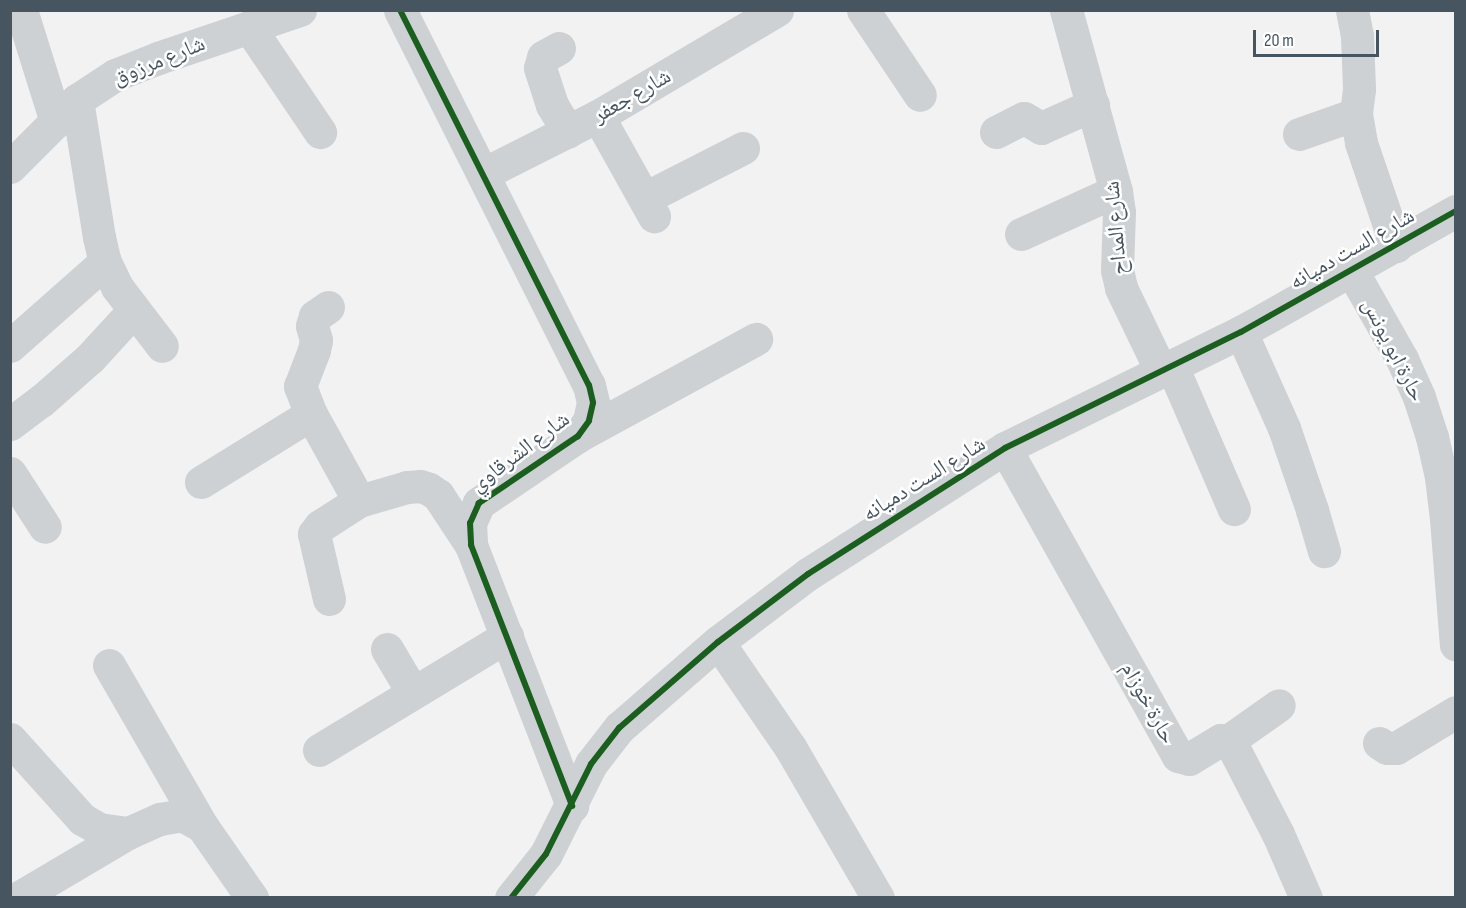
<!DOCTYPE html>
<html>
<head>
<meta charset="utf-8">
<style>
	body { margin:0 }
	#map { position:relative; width:1466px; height:908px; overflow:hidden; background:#f2f2f2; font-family:"Sofia Sans Condensed","Noto Naskh Arabic",sans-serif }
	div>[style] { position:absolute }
	.minor>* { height:33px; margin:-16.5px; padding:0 16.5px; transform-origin:16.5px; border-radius:16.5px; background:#cdd1d3 }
	.cycleway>* { height:6px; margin:-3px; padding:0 3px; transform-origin:3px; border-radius:3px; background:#1b5e20 }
	span { translate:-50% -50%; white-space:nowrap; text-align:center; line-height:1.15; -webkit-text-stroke:5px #fff; paint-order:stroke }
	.street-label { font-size:22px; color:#475561 }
	.frame { position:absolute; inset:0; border:12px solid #475561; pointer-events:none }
	.scale { position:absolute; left:1253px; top:30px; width:126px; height:27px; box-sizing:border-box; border:3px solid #475561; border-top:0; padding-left:8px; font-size:18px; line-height:21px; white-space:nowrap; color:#475561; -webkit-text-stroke:4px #fff; paint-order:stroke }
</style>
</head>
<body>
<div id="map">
	<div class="minor">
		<i style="left:21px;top:10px;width:117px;rotate:72.6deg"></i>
		<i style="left:400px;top:10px;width:420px;rotate:63.3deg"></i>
		<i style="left:589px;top:385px;width:18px;rotate:77deg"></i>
		<i style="left:593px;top:403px;width:18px;rotate:103deg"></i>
		<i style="left:589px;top:421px;width:19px;rotate:126deg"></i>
		<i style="left:578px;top:436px;width:120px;rotate:145.9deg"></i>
		<i style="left:479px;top:503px;width:22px;rotate:114deg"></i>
		<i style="left:470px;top:523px;width:22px;rotate:87deg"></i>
		<i style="left:471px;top:545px;width:280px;rotate:68.8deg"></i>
		<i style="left:863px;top:10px;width:102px;rotate:56.2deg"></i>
		<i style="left:1066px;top:10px;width:188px;rotate:74.6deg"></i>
		<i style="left:1116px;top:191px;width:21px;rotate:82deg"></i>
		<i style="left:1119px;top:212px;width:58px;rotate:92deg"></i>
		<i style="left:1117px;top:270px;width:18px;rotate:77deg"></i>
		<i style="left:1121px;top:288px;width:92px;rotate:64.3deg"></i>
		<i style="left:1352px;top:10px;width:26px;rotate:79deg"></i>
		<i style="left:1357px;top:36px;width:53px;rotate:87.8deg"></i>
		<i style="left:1359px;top:89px;width:25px;rotate:97deg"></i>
		<i style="left:1356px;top:114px;width:29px;rotate:80deg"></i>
		<i style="left:1361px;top:143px;width:109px;rotate:71.2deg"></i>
		<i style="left:249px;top:27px;width:127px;rotate:55.9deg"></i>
		<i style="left:559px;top:48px;width:18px;rotate:151deg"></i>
		<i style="left:543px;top:57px;width:11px;rotate:105deg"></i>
		<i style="left:540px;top:68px;width:39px;rotate:72deg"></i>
		<i style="left:552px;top:105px;width:31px;rotate:59deg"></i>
		<i style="left:77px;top:100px;width:139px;rotate:80.9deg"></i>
		<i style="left:99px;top:237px;width:26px;rotate:77deg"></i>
		<i style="left:105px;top:262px;width:28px;rotate:64deg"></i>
		<i style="left:117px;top:287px;width:74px;rotate:52.7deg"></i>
		<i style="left:598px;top:116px;width:115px;rotate:60.8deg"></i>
		<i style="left:996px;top:132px;width:31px;rotate:-27deg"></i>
		<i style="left:1024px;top:118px;width:20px;rotate:30deg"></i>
		<i style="left:1041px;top:128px;width:57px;rotate:-23.9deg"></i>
		<i style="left:1299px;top:134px;width:60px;rotate:-19.3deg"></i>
		<i style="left:10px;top:167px;width:95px;rotate:-45deg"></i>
		<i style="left:77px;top:100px;width:45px;rotate:-33.3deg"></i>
		<i style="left:115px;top:75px;width:46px;rotate:-21.6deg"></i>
		<i style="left:158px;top:58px;width:150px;rotate:-18.7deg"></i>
		<i style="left:483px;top:174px;width:129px;rotate:-26.8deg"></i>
		<i style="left:598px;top:116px;width:208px;rotate:-30.6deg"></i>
		<i style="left:645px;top:198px;width:110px;rotate:-27deg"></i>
		<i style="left:1021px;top:234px;width:104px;rotate:-24.4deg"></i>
		<i style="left:1352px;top:271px;width:101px;rotate:60.4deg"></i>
		<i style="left:1402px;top:359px;width:42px;rotate:65.9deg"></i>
		<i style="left:1419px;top:397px;width:42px;rotate:72deg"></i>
		<i style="left:1432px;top:437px;width:41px;rotate:77.3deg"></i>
		<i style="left:1441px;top:477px;width:42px;rotate:83.2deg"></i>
		<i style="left:1446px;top:519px;width:126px;rotate:85.5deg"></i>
		<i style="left:328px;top:307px;width:16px;rotate:145deg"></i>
		<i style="left:315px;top:316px;width:10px;rotate:107deg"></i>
		<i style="left:312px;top:326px;width:15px;rotate:74deg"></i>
		<i style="left:316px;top:340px;width:10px;rotate:101deg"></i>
		<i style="left:314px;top:350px;width:39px;rotate:111deg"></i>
		<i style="left:300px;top:386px;width:30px;rotate:69deg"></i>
		<i style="left:311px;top:414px;width:99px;rotate:61.1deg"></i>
		<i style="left:359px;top:501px;width:50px;rotate:-16.3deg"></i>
		<i style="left:407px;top:487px;width:13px;rotate:-4deg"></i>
		<i style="left:420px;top:486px;width:9px;rotate:18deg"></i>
		<i style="left:429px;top:489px;width:11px;rotate:34deg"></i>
		<i style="left:438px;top:495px;width:60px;rotate:56.6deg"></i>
		<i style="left:1241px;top:332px;width:105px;rotate:65.9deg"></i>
		<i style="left:1284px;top:428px;width:87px;rotate:71.1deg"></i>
		<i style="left:1312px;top:510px;width:43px;rotate:73.7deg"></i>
		<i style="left:10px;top:346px;width:127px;rotate:-41.5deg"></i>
		<i style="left:1172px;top:366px;width:156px;rotate:66.6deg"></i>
		<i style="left:10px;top:424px;width:39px;rotate:-37deg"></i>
		<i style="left:41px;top:401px;width:65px;rotate:-41.3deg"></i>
		<i style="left:90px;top:358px;width:65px;rotate:-47.5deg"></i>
		<i style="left:578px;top:436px;width:203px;rotate:-28.6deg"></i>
		<i style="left:1005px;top:448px;width:353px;rotate:60.7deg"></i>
		<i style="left:1178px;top:756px;width:11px;rotate:15deg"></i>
		<i style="left:1189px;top:759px;width:37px;rotate:-31deg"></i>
		<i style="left:1221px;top:740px;width:12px;rotate:24deg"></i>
		<i style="left:1232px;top:745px;width:100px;rotate:62.7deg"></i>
		<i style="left:1278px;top:834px;width:70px;rotate:66.4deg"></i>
		<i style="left:10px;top:473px;width:64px;rotate:57.1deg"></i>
		<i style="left:201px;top:482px;width:129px;rotate:-31.7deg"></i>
		<i style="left:329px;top:599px;width:67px;rotate:-103deg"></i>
		<i style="left:314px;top:534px;width:10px;rotate:-53deg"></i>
		<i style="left:320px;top:526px;width:46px;rotate:-32.7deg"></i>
		<i style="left:718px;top:642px;width:127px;rotate:55.6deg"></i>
		<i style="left:790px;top:747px;width:175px;rotate:59.8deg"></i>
		<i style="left:387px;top:649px;width:51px;rotate:59.4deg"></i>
		<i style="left:109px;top:665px;width:186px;rotate:60deg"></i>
		<i style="left:10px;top:739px;width:108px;rotate:48deg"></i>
		<i style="left:82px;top:819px;width:20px;rotate:30deg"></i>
		<i style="left:99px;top:829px;width:29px;rotate:8deg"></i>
		<i style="left:128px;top:833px;width:35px;rotate:-24deg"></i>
		<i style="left:160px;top:819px;width:22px;rotate:-10deg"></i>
		<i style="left:182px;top:815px;width:23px;rotate:29deg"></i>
		<i style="left:202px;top:826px;width:88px;rotate:55.2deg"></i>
		<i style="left:1228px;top:741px;width:62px;rotate:-35.2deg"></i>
		<i style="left:1379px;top:743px;width:9px;rotate:32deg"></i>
		<i style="left:1387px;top:748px;width:9px"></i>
		<i style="left:1396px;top:748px;width:70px;rotate:-31deg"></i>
		<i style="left:319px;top:750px;width:220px;rotate:-31.2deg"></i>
		<i style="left:18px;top:898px;width:128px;rotate:-30.6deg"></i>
		<i style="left:511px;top:898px;width:56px;rotate:-51.5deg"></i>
		<i style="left:546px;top:854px;width:101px;rotate:-63.4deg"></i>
		<i style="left:591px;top:764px;width:46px;rotate:-52.1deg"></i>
		<i style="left:619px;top:728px;width:131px;rotate:-41deg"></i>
		<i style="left:718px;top:642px;width:113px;rotate:-37.1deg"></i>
		<i style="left:808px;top:574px;width:234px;rotate:-32.6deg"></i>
		<i style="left:1005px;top:448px;width:263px;rotate:-26.2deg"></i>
		<i style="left:1241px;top:332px;width:247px;rotate:-29.4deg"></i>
	</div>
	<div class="cycleway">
		<i style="left:400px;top:10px;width:420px;rotate:63.3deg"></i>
		<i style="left:589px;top:385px;width:18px;rotate:77deg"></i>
		<i style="left:593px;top:403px;width:18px;rotate:103deg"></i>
		<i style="left:589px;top:421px;width:19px;rotate:126deg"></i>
		<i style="left:578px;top:436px;width:120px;rotate:145.9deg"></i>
		<i style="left:479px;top:503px;width:22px;rotate:114deg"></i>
		<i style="left:470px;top:523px;width:22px;rotate:87deg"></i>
		<i style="left:471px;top:545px;width:280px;rotate:68.8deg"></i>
		<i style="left:511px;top:898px;width:56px;rotate:-51.5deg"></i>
		<i style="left:546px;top:854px;width:101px;rotate:-63.4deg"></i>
		<i style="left:591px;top:764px;width:46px;rotate:-52.1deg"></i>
		<i style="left:619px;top:728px;width:131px;rotate:-41deg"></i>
		<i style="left:718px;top:642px;width:113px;rotate:-37.1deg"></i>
		<i style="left:808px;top:574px;width:234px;rotate:-32.6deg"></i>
		<i style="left:1005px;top:448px;width:263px;rotate:-26.2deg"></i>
		<i style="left:1241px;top:332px;width:247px;rotate:-29.4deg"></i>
	</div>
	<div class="street-label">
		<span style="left:159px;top:61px;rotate:-22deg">شارع مرزوق</span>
		<span style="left:632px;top:96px;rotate:-30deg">شارع جعفر</span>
		<span style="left:1116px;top:228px;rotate:-95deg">شارع المداح</span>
		<span style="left:1352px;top:249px;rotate:-30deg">شارع الست دميانه</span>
		<span style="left:1393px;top:350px;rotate:63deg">حارة ابو يونس</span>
		<span style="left:520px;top:452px;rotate:-37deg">شارع الشرقاوي</span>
		<span style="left:924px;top:479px;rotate:-32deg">شارع الست دميانه</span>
		<span style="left:1148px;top:703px;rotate:61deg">حارة خوزام</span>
	</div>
	<div class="frame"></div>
	<div class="scale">20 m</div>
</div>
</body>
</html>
